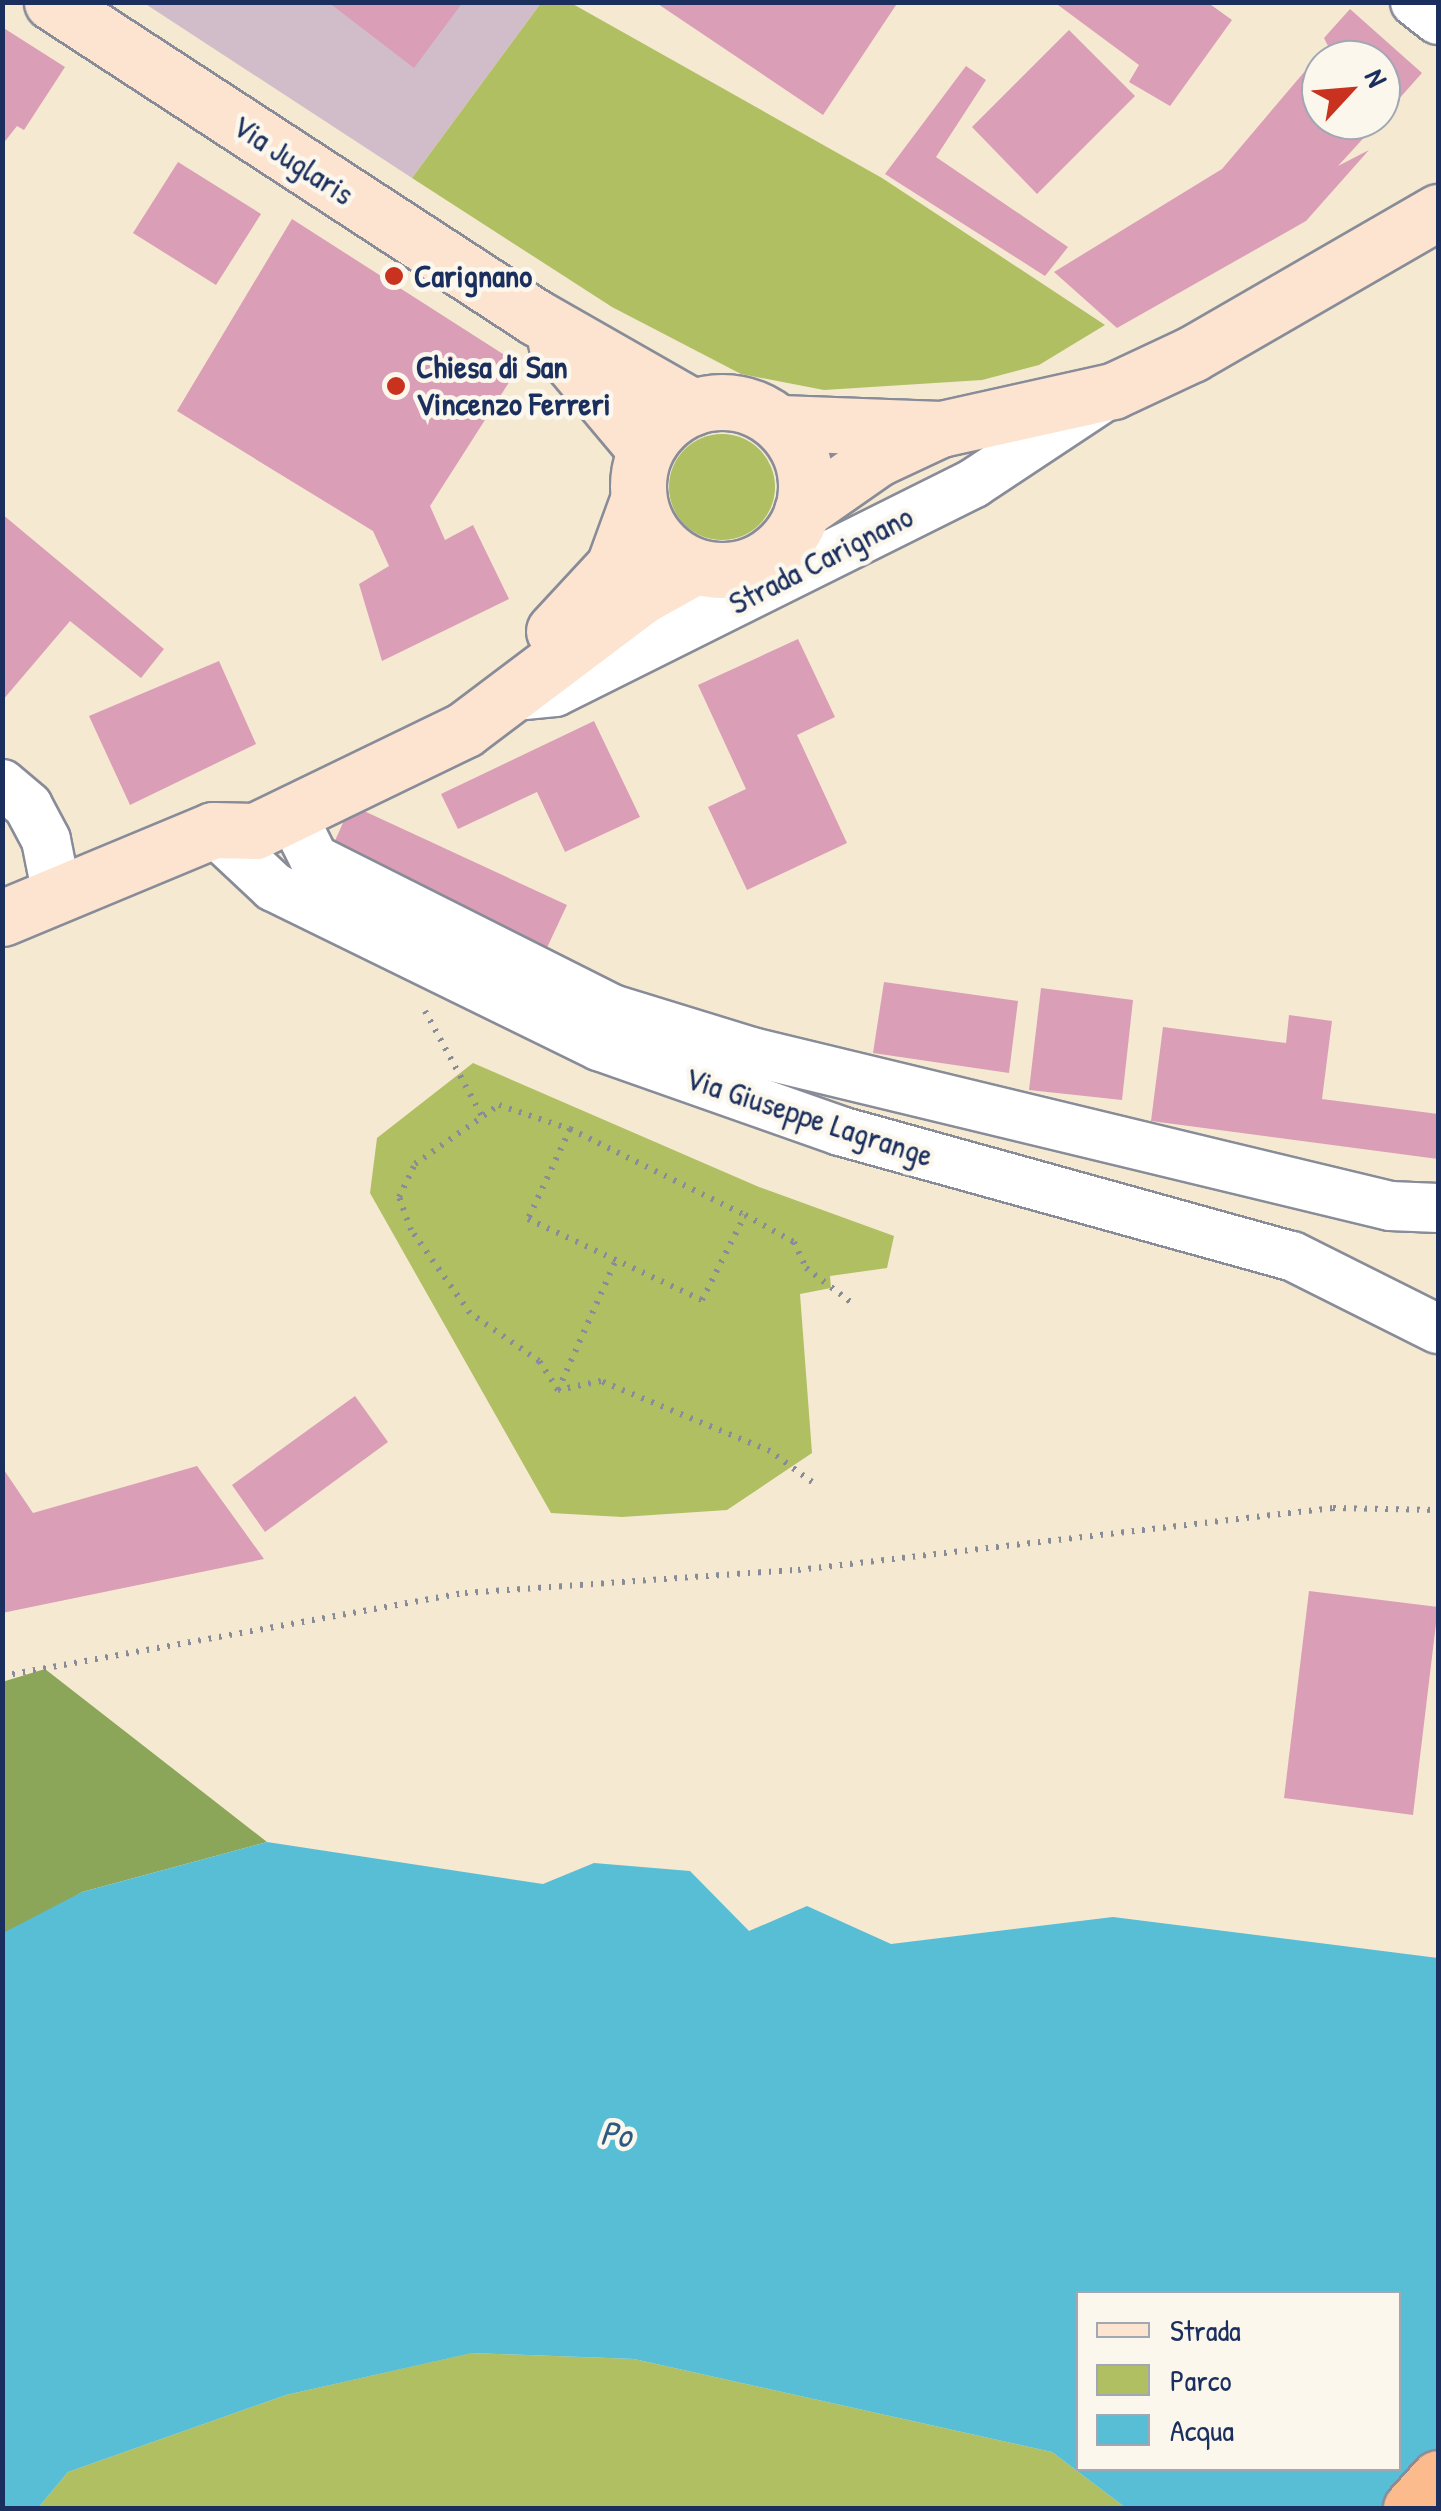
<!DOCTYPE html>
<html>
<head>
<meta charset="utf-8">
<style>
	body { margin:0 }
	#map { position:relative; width:1441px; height:2511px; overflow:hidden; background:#f5e9d2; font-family:"Patrick Hand",sans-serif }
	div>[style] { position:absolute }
	.industrial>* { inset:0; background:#d1bdc9 }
	.green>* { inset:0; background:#afbf62 }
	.round { border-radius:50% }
	.forest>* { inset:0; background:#8ba658 }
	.water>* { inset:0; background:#58bed6 }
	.building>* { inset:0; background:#db9eb7 }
	.path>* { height:6px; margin-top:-3px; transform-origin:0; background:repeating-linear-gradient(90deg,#888c98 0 2.5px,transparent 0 10.5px) }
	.roads { filter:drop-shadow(2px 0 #888c98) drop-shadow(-2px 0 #888c98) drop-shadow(0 2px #888c98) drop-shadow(0 -2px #888c98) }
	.street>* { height:48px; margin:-24px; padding:0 24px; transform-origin:24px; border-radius:24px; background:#fff }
	.secondary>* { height:55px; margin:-27.5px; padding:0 27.5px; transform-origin:27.5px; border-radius:27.5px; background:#fde4d1 }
	.secondary>.ring { margin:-27.5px; padding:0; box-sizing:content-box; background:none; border:55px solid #fde4d1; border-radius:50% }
	.highway>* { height:55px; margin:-27.5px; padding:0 27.5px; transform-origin:27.5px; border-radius:27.5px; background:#fbbb8d }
	.dots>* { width:28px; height:28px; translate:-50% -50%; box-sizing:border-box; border:5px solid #fbf7ec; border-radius:50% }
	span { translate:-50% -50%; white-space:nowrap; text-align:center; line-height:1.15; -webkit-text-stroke:9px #fbf7ec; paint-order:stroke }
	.street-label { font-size:32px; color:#1b2f5e }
	.poi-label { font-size:32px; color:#1b2f5e; font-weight:700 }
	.left { translate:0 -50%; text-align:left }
	.water-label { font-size:35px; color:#2d5a82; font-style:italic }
	.frame { position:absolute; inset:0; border:5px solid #1b2f5e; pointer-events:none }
	.legend { position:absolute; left:1076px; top:2291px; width:325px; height:180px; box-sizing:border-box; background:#fbf7ec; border:2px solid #a1a7b3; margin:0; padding:12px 18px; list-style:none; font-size:30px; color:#1b2f5e }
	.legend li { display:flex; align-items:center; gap:20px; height:50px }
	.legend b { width:50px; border:2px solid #a1a7b3 }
	.north { position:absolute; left:1301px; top:40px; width:100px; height:100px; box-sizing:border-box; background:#fbf7ec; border:2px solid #a1a7b3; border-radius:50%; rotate:64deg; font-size:28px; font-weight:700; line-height:40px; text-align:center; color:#1b2f5e }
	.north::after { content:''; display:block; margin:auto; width:35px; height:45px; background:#c8321e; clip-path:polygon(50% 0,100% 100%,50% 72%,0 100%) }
</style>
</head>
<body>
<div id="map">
	<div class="industrial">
		<i style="clip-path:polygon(144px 3px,541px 3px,412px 178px)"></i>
	</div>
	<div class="green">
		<i style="clip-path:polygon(541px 3px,571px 3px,882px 178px,1105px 325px,1039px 365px,982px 380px,824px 390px,741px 374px,612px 307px,412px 178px)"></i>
		<i class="round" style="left:669px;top:434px;width:106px;height:106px"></i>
		<i style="clip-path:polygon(473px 1063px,759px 1187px,894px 1236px,887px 1268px,830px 1276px,831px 1288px,800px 1294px,812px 1453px,727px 1510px,622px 1517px,551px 1513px,370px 1193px,377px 1138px)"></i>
		<i style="clip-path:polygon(471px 2353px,634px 2359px,1052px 2452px,1126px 2508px,38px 2508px,68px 2472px,286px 2395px)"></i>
	</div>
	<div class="forest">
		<i style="clip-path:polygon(45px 1669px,267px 1842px,82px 1892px,3px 1939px,2px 1682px)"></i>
	</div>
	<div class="water">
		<i style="clip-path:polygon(evenodd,267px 1842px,543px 1884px,594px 1863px,690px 1871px,749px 1931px,807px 1906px,891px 1944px,1113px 1917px,1438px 1958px,1438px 2508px,1126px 2508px,1052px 2452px,634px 2359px,472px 2353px,286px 2395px,68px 2472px,38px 2508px,3px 2508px,3px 1933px,82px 1892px,267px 1842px,1078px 2294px,1398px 2294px,1398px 2468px,1078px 2468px,1078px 2294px)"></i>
	</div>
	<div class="building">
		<i style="clip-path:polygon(328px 2px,463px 2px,414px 68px)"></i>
		<i style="clip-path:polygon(655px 2px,898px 2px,823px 115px)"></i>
		<i style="clip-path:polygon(1054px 2px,1207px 2px,1232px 20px,1170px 106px,1129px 82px,1139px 65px)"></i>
		<i style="clip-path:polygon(1350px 9px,1422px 73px,1381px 119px,1381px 60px,1321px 60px,1321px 120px,1380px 120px,1338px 166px,1369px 150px,1306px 221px,1117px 328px,1054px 272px,1222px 169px,1311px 64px,1331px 52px,1324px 38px)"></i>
		<i style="clip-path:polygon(2px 27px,65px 67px,24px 130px,17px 126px,2px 145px)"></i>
		<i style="clip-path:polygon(1069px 30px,1135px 96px,1037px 194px,972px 127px)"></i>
		<i style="clip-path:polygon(966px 66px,986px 80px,936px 157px,1068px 247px,1045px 276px,885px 174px)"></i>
		<i style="clip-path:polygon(178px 162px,261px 214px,216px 285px,133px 233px)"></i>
		<i style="clip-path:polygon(292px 219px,520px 365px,430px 506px,445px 540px,473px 525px,509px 599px,382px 661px,359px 584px,389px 566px,373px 531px,177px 411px)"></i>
		<i style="clip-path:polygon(2px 514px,164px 649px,141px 678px,70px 621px,2px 701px)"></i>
		<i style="clip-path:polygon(798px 639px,835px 717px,797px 735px,847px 843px,747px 890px,708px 807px,746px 789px,698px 685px)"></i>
		<i style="clip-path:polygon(219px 661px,256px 744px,130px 805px,89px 716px)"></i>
		<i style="clip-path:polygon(594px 721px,640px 817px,565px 852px,537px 792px,458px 829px,441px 794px)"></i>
		<i style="clip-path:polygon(351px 805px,567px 905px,544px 954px,329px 854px)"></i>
		<i style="clip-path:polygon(884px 982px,1018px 1001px,1009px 1073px,873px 1053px)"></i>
		<i style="clip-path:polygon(1041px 988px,1133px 1000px,1122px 1100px,1029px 1090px)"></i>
		<i style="clip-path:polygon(1289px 1015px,1332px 1021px,1322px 1099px,1438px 1114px,1438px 1159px,1151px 1121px,1163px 1027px,1286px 1043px)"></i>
		<i style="clip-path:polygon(355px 1396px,388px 1442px,265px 1532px,232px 1485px)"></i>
		<i style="clip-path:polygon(197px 1466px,264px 1559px,2px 1613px,2px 1467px,33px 1513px)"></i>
		<i style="clip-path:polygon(1309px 1591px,1438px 1607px,1413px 1815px,1284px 1798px)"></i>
	</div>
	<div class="path">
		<i style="left:425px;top:1011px;width:119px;rotate:61.5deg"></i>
		<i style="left:570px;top:1129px;width:99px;rotate:115deg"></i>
		<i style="left:528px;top:1219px;width:192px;rotate:25deg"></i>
		<i style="left:702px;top:1300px;width:95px;rotate:-63.2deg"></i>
		<i style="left:558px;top:1390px;width:142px;rotate:-66deg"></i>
		<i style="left:812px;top:1482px;width:52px;rotate:-143.6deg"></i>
		<i style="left:770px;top:1451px;width:183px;rotate:-157.5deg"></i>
		<i style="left:601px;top:1381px;width:44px;rotate:168.2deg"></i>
		<i style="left:558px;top:1390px;width:35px;rotate:-123deg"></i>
		<i style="left:539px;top:1361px;width:84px;rotate:-145.2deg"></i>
		<i style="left:470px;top:1313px;width:102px;rotate:-125.4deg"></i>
		<i style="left:411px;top:1230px;width:35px;rotate:-110deg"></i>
		<i style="left:399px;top:1197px;width:37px;rotate:-64deg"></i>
		<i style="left:415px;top:1164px;width:103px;rotate:-35.1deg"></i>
		<i style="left:499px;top:1105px;width:75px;rotate:18.7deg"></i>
		<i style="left:570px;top:1129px;width:195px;rotate:26.2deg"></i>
		<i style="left:745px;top:1215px;width:56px;rotate:28.9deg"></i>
		<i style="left:794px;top:1242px;width:29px;rotate:65deg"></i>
		<i style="left:806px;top:1268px;width:58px;rotate:37.3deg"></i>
		<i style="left:2px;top:1676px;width:470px;rotate:-10.2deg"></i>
		<i style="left:465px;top:1593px;width:334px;rotate:-4deg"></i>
		<i style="left:798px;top:1570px;width:539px;rotate:-6.61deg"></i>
		<i style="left:1333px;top:1508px;width:105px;rotate:1.1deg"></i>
	</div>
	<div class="roads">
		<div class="street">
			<i style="left:1415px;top:2px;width:29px;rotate:38deg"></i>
			<i style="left:514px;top:696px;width:41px;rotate:-5.6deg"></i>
			<i style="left:555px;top:692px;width:468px;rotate:-26.5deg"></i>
			<i style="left:974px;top:483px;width:152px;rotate:-33.5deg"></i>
			<i style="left:2px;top:784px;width:34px;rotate:40deg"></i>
			<i style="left:28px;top:806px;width:38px;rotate:62deg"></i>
			<i style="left:46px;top:840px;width:56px;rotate:78.7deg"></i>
			<i style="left:292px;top:815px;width:49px;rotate:63.4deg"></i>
			<i style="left:314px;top:859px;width:334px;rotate:26.7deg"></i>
			<i style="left:612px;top:1009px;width:146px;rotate:17.1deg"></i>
			<i style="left:752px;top:1052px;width:656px;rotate:13.57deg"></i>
			<i style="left:1390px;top:1206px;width:48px;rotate:2.4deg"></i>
			<i style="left:213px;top:830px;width:83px;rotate:43.1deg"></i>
			<i style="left:274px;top:887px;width:362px;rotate:26.1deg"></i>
			<i style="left:599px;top:1046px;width:256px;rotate:19.4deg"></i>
			<i style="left:840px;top:1131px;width:469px;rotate:15.5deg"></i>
			<i style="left:1292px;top:1256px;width:163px;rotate:26.6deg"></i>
		</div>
		<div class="secondary">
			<i style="left:52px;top:2px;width:577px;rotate:33.11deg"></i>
			<i style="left:535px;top:317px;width:182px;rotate:29.7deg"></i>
			<i style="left:556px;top:343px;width:138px;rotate:50deg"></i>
			<i class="ring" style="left:638px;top:402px;width:113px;height:113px"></i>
			<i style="left:780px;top:423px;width:161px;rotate:2.1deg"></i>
			<i style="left:941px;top:429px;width:176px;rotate:-12.5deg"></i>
			<i style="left:1113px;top:391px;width:87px;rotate:-25.1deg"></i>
			<i style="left:1192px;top:354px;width:284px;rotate:-30deg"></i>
			<i style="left:802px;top:511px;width:93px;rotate:-34.9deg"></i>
			<i style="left:878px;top:458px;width:66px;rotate:-25deg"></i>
			<i style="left:554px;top:631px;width:88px;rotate:-47.3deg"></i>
			<i style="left:614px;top:566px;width:70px;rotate:-70deg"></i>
			<i style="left:2px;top:918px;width:229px;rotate:-22.6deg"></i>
			<i style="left:213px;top:830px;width:42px;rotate:1.4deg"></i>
			<i style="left:255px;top:831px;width:232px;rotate:-25.8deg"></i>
			<i style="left:464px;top:730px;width:223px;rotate:-37deg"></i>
			<i style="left:642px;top:596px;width:60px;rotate:-29.1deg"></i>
		</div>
		<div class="highway">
			<i style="left:1411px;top:2508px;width:40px;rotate:-48deg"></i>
		</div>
	</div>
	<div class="dots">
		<i style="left:394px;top:276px;background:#c8321e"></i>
		<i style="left:396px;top:386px;background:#c8321e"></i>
	</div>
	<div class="street-label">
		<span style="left:293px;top:160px;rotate:33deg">Via Juglaris</span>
		<span style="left:821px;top:560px;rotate:-27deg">Strada Carignano</span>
		<span style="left:809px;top:1117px;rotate:18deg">Via Giuseppe Lagrange</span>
	</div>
	<div class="poi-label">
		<span class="left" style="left:414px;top:276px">Carignano</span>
		<span class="left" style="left:416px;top:386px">Chiesa di San<br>Vincenzo Ferreri</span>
	</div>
	<div class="water-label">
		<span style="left:616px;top:2134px;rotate:6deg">Po</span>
	</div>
	<div class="frame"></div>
	<ul class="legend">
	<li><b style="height:12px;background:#fde4d1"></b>Strada</li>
	<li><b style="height:28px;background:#afbf62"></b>Parco</li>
	<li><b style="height:28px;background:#58bed6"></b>Acqua</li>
	</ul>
	<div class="north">N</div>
</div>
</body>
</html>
